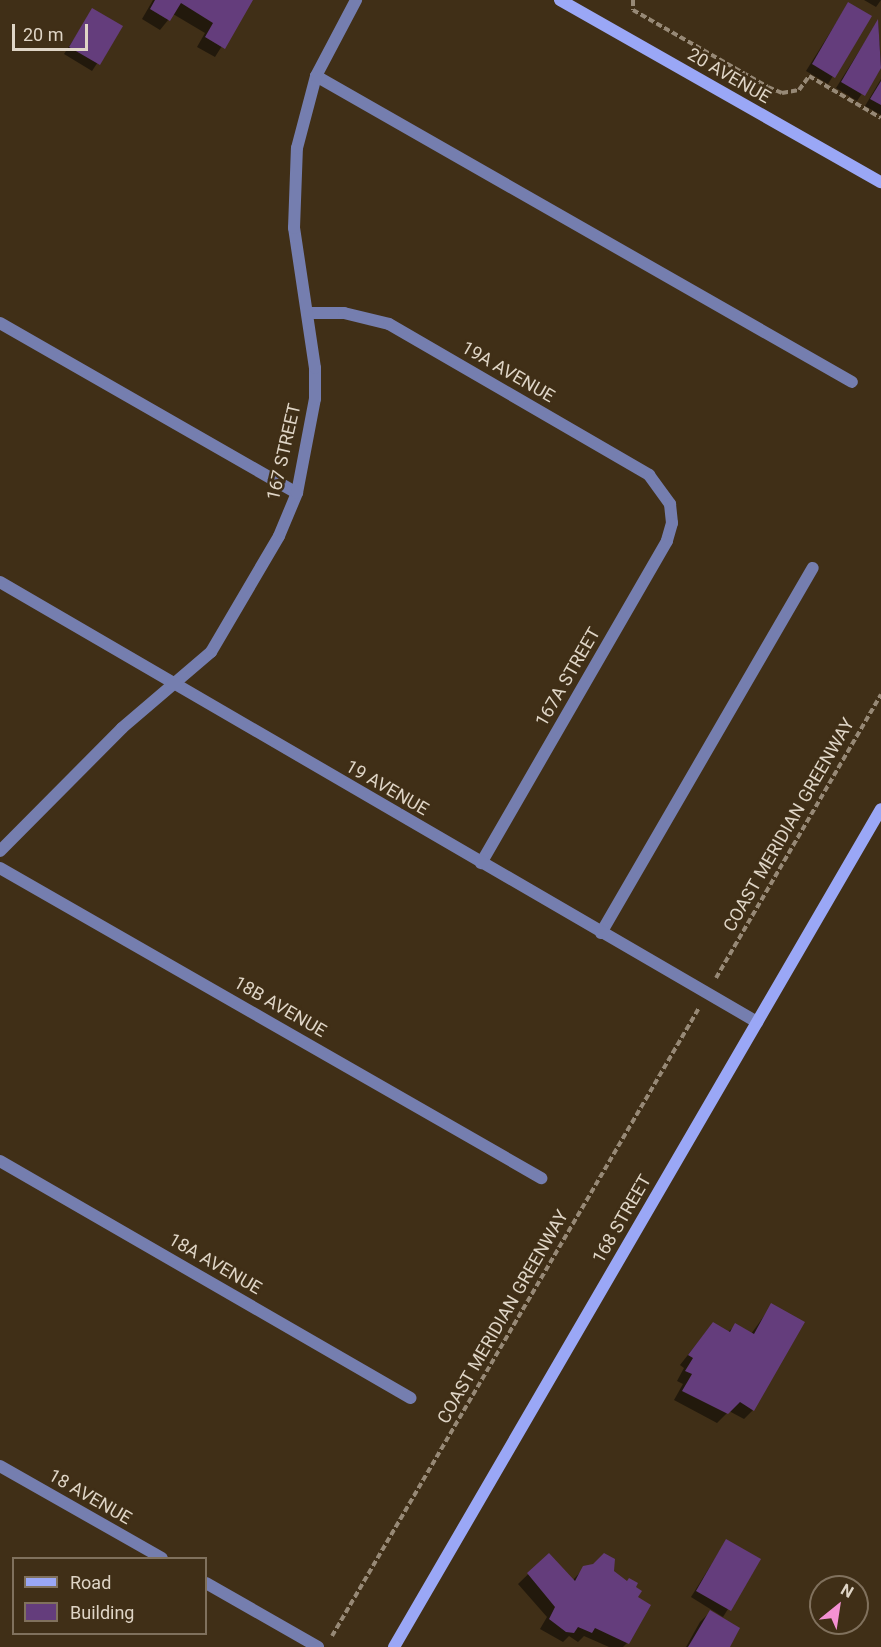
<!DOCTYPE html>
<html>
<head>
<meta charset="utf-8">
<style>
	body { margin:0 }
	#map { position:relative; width:881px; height:1647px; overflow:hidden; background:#402f17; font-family:Roboto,sans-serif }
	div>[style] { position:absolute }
	.shadow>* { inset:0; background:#0007 }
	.building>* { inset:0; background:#643d7c }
	.path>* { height:4px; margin-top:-2px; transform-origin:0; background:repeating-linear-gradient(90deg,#978976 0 6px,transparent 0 9px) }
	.lane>* { height:12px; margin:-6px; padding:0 6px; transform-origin:6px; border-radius:6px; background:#757eaf }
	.street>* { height:12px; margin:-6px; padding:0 6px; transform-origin:6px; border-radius:6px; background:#757eaf }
	.secondary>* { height:12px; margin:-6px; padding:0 6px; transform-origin:6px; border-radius:6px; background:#9aa7f6 }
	span { translate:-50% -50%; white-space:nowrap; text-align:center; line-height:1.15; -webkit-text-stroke:5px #402f17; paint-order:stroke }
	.street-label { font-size:18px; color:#dfd5c6 }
	.legend { position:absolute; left:12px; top:1557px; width:195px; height:78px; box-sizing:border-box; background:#402f17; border:2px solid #80715d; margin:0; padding:8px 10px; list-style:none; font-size:18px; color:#dfd5c6 }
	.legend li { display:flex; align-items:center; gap:12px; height:30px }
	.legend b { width:30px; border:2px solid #80715d }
	.north { position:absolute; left:809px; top:1575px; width:60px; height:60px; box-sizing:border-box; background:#402f17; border:2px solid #80715d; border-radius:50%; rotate:30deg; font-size:16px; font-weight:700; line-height:24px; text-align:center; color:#dfd5c6 }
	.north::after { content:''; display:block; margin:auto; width:21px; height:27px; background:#f491d3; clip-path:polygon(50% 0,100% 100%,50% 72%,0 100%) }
	.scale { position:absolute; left:12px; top:24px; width:76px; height:27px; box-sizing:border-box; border:3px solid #dfd5c6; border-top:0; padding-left:8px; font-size:18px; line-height:21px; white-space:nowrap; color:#dfd5c6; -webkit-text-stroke:4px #402f17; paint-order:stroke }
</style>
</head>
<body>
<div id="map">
	<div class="shadow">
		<i style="clip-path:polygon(153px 0,251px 0,215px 57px,197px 47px,205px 33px,173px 14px,160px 30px,142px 19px)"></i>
		<i style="clip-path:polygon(864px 0,881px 0,876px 7px)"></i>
		<i style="clip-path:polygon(848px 4px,870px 16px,828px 84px,806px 71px)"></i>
		<i style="clip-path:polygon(93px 10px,121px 27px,92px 71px,64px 54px)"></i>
		<i style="clip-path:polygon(878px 21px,881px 65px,857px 101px,836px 88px)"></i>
		<i style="clip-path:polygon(881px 79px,881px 115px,865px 106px)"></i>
		<i style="clip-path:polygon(772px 1305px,753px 1410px,744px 1419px,729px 1411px,717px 1423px,674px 1400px,683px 1384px,677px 1381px,684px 1368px,680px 1365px,713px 1323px,728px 1332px,736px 1325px,751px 1334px)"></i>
		<i style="clip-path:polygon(726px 1541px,759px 1559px,723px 1617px,691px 1597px)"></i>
		<i style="clip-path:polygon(548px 1555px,573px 1580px,584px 1568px,612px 1572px,634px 1588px,636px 1598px,627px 1643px,623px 1647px,609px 1647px,584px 1636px,578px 1642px,569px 1636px,563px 1642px,540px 1629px,547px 1617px,518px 1584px)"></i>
		<i style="clip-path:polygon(710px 1612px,728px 1647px,686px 1647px,700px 1622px)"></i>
	</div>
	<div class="building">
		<i style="clip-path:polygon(155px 0,253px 0,225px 49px,205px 37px,213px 23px,181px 3px,170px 21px,150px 9px)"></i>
		<i style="clip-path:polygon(848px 2px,872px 16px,835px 78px,812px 64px)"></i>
		<i style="clip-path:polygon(92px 8px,123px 26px,100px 65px,69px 47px)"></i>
		<i style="clip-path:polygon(878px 19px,881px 68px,865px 96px,841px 82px)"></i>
		<i style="clip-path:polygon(881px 81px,881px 105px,870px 99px)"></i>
		<i style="clip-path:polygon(771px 1303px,805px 1322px,754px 1411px,740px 1402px,728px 1414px,682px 1391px,692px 1374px,685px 1371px,693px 1358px,688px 1355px,713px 1322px,730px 1332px,735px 1323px,754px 1334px)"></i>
		<i style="clip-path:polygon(726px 1539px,761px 1559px,731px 1611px,696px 1591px)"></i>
		<i style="clip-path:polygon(549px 1553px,575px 1581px,583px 1566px,593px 1564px,604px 1553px,615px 1559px,614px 1571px,627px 1581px,629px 1578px,638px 1583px,636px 1587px,642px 1591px,638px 1597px,651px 1605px,629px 1644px,595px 1628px,592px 1633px,578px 1627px,574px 1633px,566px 1632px,549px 1619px,555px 1607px,527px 1573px)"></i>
		<i style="clip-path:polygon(710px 1610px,740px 1628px,730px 1647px,688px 1647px)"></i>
	</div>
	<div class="path">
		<i style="left:633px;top:0;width:10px;rotate:90deg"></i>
		<i style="left:633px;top:10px;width:155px;rotate:29.7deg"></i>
		<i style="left:768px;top:87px;width:15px;rotate:23deg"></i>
		<i style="left:782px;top:93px;width:17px;rotate:-10deg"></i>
		<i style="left:799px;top:90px;width:17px;rotate:-54deg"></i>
		<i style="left:809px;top:76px;width:83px;rotate:30.3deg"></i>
		<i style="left:716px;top:978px;width:328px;rotate:-59.8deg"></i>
		<i style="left:332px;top:1636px;width:727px;rotate:-59.7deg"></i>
	</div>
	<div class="lane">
		<i style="left:316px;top:76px;width:617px;rotate:29.72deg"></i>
		<i style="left:0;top:323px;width:342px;rotate:29.8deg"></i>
		<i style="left:601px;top:933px;width:422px;rotate:-59.9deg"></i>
	</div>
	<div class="street">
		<i style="left:308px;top:313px;width:36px"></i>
		<i style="left:344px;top:313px;width:46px;rotate:13.7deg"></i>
		<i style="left:389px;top:324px;width:301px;rotate:30.1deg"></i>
		<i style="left:649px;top:475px;width:36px;rotate:54deg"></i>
		<i style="left:670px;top:504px;width:19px;rotate:84deg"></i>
		<i style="left:672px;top:523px;width:19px;rotate:106deg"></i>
		<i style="left:667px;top:541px;width:372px;rotate:120deg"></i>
		<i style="left:0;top:582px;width:876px;rotate:30.17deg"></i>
		<i style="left:0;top:851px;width:173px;rotate:-45.2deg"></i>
		<i style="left:122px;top:728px;width:117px;rotate:-40.5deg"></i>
		<i style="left:211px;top:652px;width:134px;rotate:-59.6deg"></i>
		<i style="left:279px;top:536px;width:47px;rotate:-67.3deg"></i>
		<i style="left:297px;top:493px;width:96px;rotate:-79.2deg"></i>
		<i style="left:315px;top:399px;width:31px;rotate:-90deg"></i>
		<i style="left:315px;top:368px;width:142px;rotate:-98.5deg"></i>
		<i style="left:294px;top:228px;width:80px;rotate:-87.9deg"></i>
		<i style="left:297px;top:148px;width:74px;rotate:-75.2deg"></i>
		<i style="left:316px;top:76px;width:86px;rotate:-62.2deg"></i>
		<i style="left:0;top:868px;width:624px;rotate:29.81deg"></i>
		<i style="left:0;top:1161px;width:474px;rotate:30deg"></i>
		<i style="left:0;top:1466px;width:186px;rotate:29.6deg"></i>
		<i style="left:206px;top:1583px;width:129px;rotate:29.7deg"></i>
	</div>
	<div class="secondary">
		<i style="left:560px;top:0;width:369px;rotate:29.6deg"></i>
		<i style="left:394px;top:1647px;width:969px;rotate:-59.84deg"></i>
	</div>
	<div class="street-label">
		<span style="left:729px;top:76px;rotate:30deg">20 AVENUE</span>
		<span style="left:508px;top:372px;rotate:30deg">19A AVENUE</span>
		<span style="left:284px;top:452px;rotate:-77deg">167 STREET</span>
		<span style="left:568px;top:677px;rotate:-60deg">167A STREET</span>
		<span style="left:387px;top:788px;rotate:30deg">19 AVENUE</span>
		<span style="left:789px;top:825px;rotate:-60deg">COAST MERIDIAN GREENWAY</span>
		<span style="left:280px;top:1007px;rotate:30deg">18B AVENUE</span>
		<span style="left:622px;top:1219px;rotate:-60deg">168 STREET</span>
		<span style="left:215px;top:1264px;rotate:30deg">18A AVENUE</span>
		<span style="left:503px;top:1317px;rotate:-60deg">COAST MERIDIAN GREENWAY</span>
		<span style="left:90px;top:1497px;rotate:30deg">18 AVENUE</span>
	</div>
	<ul class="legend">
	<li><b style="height:8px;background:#9aa7f6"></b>Road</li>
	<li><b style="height:16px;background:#643d7c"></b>Building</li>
	</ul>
	<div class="north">N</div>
	<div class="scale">20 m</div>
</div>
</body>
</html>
